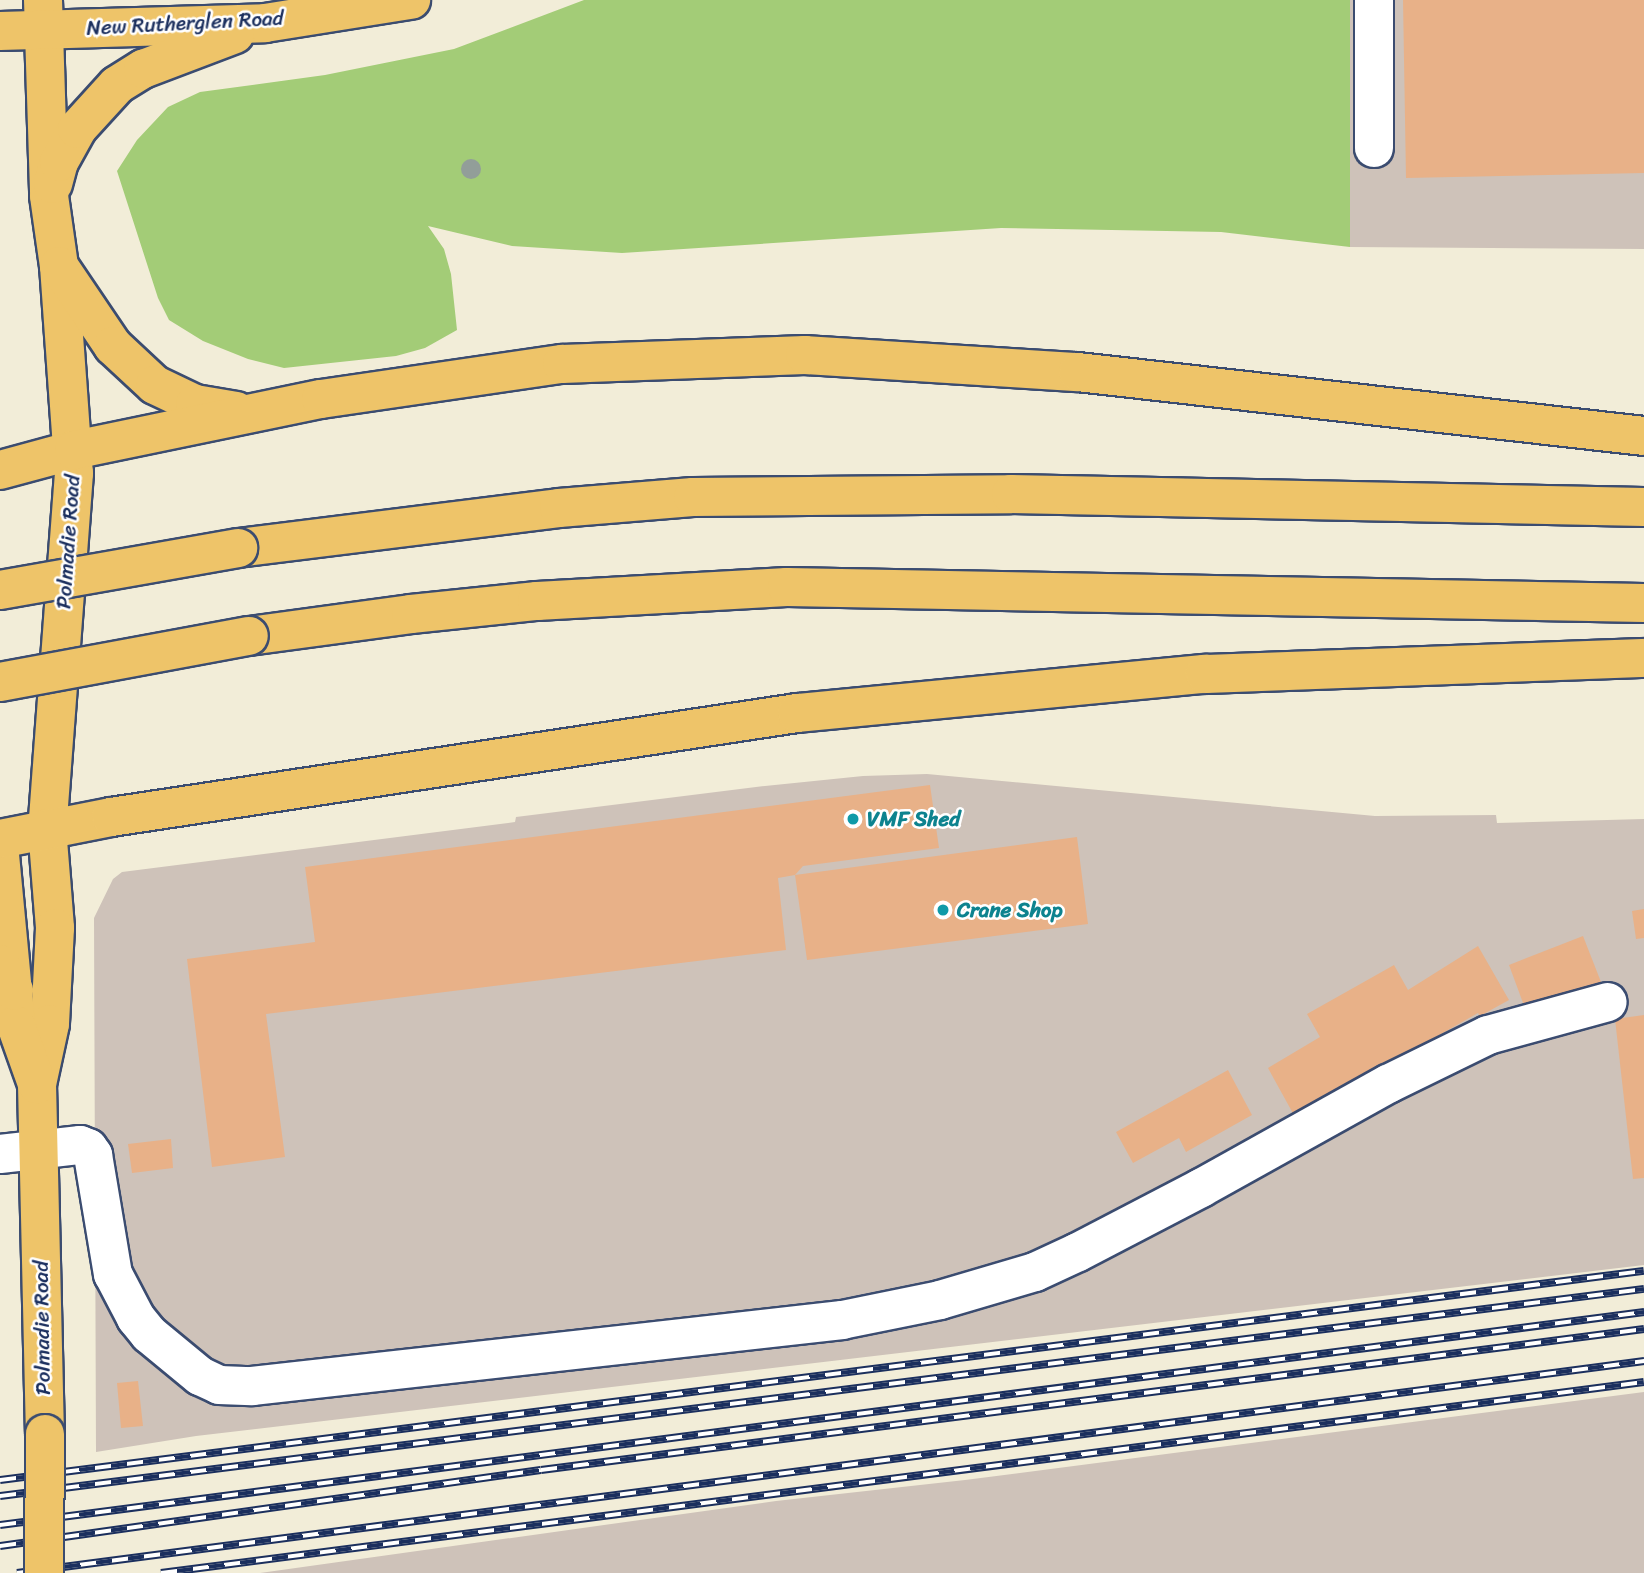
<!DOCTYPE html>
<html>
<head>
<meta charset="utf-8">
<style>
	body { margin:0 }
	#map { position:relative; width:1644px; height:1573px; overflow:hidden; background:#f2edd8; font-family:Sriracha,sans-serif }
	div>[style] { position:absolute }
	.industrial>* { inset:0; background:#cec2b9 }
	.green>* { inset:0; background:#a3cc77 }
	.building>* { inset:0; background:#e8b188 }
	.roads { filter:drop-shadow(2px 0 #3b4c70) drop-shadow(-2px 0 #3b4c70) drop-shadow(0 2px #3b4c70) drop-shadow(0 -2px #3b4c70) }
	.minor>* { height:38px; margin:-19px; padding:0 19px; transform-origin:19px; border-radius:19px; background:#fff }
	.major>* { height:38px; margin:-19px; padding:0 19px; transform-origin:19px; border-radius:19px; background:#eec469 }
	.highway>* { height:38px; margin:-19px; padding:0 19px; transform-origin:19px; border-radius:19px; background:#eec469 }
	.rail>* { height:8px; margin-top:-4px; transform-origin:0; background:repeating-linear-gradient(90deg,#fff 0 16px,#1b2f5e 0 32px); box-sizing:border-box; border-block:2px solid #1b2f5e }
	.bridges { filter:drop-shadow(2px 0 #3b4c70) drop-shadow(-2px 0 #3b4c70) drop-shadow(0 2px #3b4c70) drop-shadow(0 -2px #3b4c70) }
	.major-bridge>* { height:38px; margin:-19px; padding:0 19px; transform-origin:19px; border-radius:19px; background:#eec469 }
	.highway-bridge>* { height:38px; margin:-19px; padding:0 19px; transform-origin:19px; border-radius:19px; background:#eec469 }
	.trees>* { width:20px; height:20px; margin:-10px; border-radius:50%; background:#929e99 }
	.dots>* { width:19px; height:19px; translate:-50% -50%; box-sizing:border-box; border:4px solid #fff; border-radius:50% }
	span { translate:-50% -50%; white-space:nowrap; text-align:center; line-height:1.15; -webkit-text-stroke:5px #fff; paint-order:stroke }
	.street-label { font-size:21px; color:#1b2f5e }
	.culture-label { font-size:21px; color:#0d838f; font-weight:700 }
	.left { translate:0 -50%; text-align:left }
</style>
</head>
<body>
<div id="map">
	<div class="industrial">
		<i style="clip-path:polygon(1350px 0,1644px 0,1644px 249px,1350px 247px)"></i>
		<i style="clip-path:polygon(927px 774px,1375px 816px,1496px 815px,1497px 823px,1644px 819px,1644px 1265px,196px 1436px,96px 1452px,94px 918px,113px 879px,122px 872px,515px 822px,516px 817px,765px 786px,863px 776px)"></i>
		<i style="clip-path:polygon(1644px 1392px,1644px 1573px,260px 1573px,776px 1501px,965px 1480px)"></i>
	</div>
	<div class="green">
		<i style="clip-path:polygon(584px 0,1350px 0,1350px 247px,1221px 232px,1001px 228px,622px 253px,512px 246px,428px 226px,444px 249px,451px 274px,457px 330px,425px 348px,396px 356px,284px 368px,248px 359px,203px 341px,169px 320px,158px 298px,117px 171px,137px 140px,168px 107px,200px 92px,325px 75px,454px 49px)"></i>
	</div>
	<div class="building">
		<i style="clip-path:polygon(1403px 0,1644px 0,1644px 173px,1406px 178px)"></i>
		<i style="clip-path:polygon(930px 785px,939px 848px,803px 866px,795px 875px,1077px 837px,1088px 924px,807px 960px,795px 875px,778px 878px,786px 950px,266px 1014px,285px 1157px,212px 1167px,187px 959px,315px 942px,305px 867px)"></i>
		<i style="clip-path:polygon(1644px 909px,1644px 938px,1636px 939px,1632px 911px)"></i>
		<i style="clip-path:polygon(1583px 936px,1601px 982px,1526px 1011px,1509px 965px)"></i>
		<i style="clip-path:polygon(1478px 946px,1509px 1000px,1480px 1016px,1478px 1013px,1295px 1117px,1268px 1068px,1320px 1037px,1307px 1014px,1394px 965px,1408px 990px)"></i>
		<i style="clip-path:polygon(1644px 1015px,1644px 1178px,1633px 1179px,1615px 1019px)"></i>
		<i style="clip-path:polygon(1228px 1070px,1252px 1115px,1186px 1152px,1179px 1138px,1133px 1163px,1116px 1132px)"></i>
		<i style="clip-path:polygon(171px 1139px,173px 1168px,132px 1173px,128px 1144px)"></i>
		<i style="clip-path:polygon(138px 1381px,143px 1426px,121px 1428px,117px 1383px)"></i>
	</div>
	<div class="roads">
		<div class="minor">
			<i style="left:1374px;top:148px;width:148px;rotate:-90deg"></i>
			<i style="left:0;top:1154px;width:81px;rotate:-6.4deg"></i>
			<i style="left:80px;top:1145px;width:9px;rotate:21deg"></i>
			<i style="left:88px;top:1148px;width:9px;rotate:54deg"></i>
			<i style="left:93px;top:1155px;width:121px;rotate:80.5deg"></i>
			<i style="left:113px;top:1274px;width:50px;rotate:62.4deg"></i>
			<i style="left:136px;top:1318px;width:21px;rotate:51deg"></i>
			<i style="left:149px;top:1334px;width:66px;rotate:39.5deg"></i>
			<i style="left:200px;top:1376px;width:21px;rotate:25deg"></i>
			<i style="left:219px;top:1385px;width:33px;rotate:2deg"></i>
			<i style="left:252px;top:1386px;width:594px;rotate:-6.38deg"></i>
			<i style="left:842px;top:1320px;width:100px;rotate:-11.5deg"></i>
			<i style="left:940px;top:1300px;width:99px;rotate:-16.4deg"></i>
			<i style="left:1035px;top:1272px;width:47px;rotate:-24.9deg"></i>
			<i style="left:1078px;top:1252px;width:139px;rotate:-27.5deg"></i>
			<i style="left:1201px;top:1188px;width:214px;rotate:-29.1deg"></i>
			<i style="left:1388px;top:1084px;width:111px;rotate:-26.1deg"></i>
			<i style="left:1488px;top:1035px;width:124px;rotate:-15.4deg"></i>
		</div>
		<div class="major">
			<i style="left:43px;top:0;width:196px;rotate:88.2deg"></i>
			<i style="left:49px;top:196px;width:71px;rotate:81.9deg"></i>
			<i style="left:59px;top:266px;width:208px;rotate:85.9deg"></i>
			<i style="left:74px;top:473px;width:356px;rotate:94.3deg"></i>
			<i style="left:47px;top:828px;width:100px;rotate:85.4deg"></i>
			<i style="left:55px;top:928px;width:96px;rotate:93deg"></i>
			<i style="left:50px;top:1024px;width:61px;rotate:102.2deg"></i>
			<i style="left:37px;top:1084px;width:350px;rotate:88.7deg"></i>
			<i style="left:0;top:31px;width:265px;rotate:-1.7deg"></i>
			<i style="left:265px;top:23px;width:148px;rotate:-9deg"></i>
			<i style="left:53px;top:184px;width:23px;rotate:-75deg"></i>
			<i style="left:59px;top:162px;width:38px;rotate:-61deg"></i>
			<i style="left:77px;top:129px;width:59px;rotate:-47.7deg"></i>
			<i style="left:117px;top:85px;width:31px;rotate:-32deg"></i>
			<i style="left:143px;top:69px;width:98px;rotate:-20.8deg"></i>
			<i style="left:0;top:855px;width:171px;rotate:84.6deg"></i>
			<i style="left:16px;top:1025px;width:63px;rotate:70.4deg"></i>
		</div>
		<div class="highway">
			<i style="left:59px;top:266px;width:97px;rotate:56deg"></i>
			<i style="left:113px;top:346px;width:57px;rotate:42.9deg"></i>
			<i style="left:155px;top:385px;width:44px;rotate:25.4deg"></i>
			<i style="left:195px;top:404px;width:42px;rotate:9.7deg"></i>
			<i style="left:0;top:470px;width:77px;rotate:-15.1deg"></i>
			<i style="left:74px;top:450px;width:252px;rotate:-11.7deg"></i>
			<i style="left:321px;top:399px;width:244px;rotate:-8.3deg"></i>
			<i style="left:562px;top:364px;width:243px;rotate:-2.1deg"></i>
			<i style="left:805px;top:355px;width:274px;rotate:3.6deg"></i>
			<i style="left:1078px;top:372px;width:570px;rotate:6.45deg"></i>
			<i style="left:238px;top:548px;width:323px;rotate:-7.1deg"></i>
			<i style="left:559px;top:508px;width:134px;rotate:-4.7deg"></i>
			<i style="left:693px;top:497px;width:318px;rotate:-0.5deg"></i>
			<i style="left:1011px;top:494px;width:633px;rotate:1.18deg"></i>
			<i style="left:249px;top:636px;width:163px;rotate:-7.7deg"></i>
			<i style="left:411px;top:614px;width:127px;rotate:-5.9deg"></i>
			<i style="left:537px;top:601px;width:250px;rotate:-3.2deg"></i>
			<i style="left:787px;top:587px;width:857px;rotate:1.07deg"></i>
			<i style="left:0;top:839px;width:113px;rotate:-11.2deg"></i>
			<i style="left:111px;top:817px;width:694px;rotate:-8.62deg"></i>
			<i style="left:797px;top:713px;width:410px;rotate:-5.5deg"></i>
			<i style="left:1205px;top:674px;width:439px;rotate:-2.1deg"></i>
			<i style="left:0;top:964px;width:30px;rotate:62deg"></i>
		</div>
	</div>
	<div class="rail">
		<i style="left:0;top:1480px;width:1657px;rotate:-7.25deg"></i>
		<i style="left:0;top:1496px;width:1657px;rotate:-7.18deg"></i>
		<i style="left:0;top:1525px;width:1658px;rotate:-7.38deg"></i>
		<i style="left:0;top:1546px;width:546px;rotate:-8deg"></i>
		<i style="left:541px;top:1470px;width:1112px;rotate:-7.28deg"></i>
		<i style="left:17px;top:1573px;width:1641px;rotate:-7.42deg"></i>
		<i style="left:161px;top:1573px;width:1495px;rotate:-7.34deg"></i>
	</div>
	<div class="bridges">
		<div class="major-bridge">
			<i style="left:44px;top:1573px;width:139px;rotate:-89.6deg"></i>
		</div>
		<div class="highway-bridge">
			<i style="left:0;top:590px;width:242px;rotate:-10deg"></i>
			<i style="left:0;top:682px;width:253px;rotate:-10.5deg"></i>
		</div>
	</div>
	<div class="trees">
		<i style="left:471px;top:169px"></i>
	</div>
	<div class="dots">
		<i style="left:853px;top:819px;background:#0f9aa8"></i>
		<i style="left:943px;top:910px;background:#0f9aa8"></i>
	</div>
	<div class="street-label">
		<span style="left:185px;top:23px;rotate:-3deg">New Rutherglen Road</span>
		<span style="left:68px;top:542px;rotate:-86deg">Polmadie Road</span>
		<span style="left:42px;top:1328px;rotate:-91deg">Polmadie Road</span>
	</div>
	<div class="culture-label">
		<span class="left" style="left:867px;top:819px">VMF Shed</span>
		<span class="left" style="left:957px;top:910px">Crane Shop</span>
	</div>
</div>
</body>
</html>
